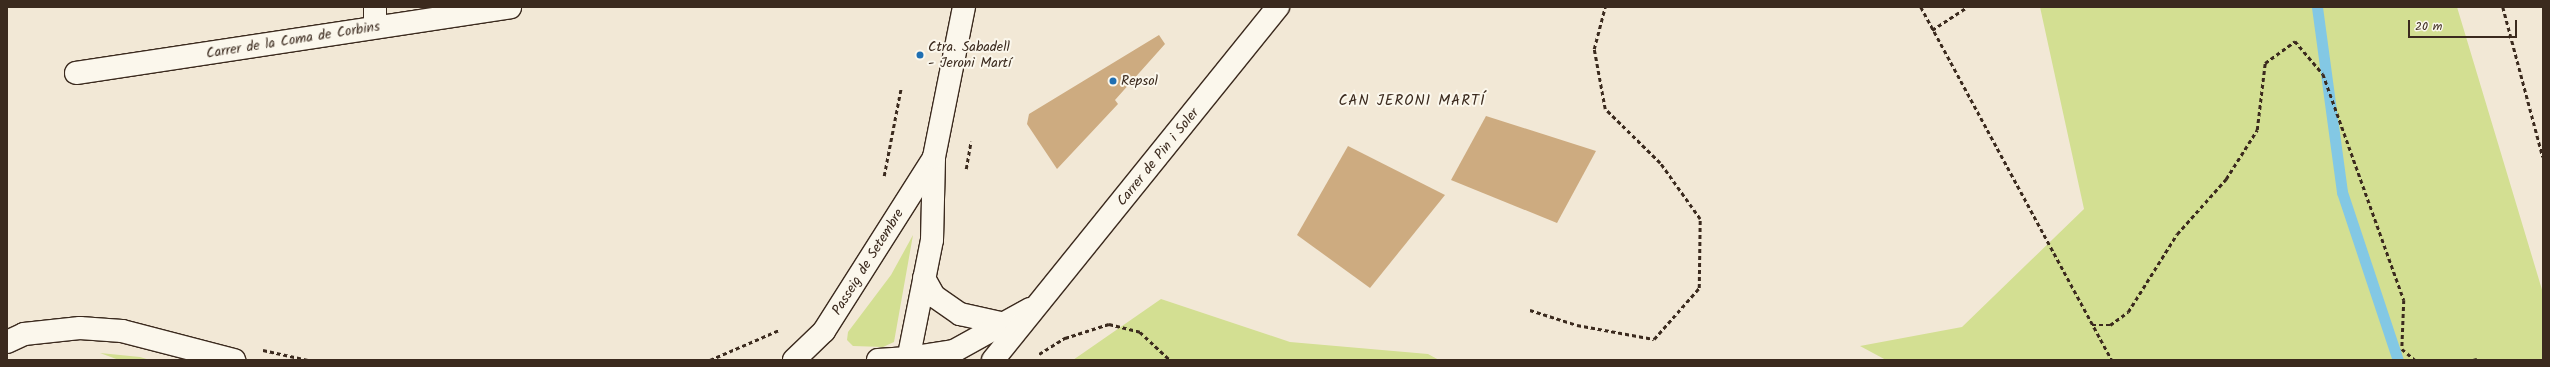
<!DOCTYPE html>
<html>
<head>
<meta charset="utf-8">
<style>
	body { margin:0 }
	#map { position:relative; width:2550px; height:367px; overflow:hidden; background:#f2e8d6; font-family:Kalam,sans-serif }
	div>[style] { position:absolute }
	.green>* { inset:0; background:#d3df92 }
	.stream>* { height:11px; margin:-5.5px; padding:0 5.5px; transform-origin:5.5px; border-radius:5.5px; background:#83c8e4 }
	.building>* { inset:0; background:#cdab80 }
	.path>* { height:2.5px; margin-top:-1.25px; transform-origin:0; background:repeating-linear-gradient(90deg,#3b2a1e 0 4px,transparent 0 7px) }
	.roads { filter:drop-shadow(1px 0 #3b2a1e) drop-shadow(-1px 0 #3b2a1e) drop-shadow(0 1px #3b2a1e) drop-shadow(0 -1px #3b2a1e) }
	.street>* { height:22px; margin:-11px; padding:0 11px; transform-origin:11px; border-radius:11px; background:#fbf7ec }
	.secondary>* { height:22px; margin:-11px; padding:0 11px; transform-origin:11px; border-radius:11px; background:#fbf7ec }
	.dots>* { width:11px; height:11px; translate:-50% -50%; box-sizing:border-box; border:2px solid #fbf7ec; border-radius:50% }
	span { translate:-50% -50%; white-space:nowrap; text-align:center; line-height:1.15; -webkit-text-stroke:4px #fbf7ec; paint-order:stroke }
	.street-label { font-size:14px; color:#3b2a1e }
	.poi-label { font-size:14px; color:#3b2a1e }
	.left { translate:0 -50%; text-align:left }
	.neighbourhood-label { font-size:15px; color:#3b2a1e; letter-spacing:1px }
	.frame { position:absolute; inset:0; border:8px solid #3b2a1e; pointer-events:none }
	.scale { position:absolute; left:2408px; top:20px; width:109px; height:18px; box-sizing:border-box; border:2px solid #3b2a1e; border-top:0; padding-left:5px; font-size:12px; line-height:14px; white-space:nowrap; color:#3b2a1e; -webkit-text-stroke:3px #fbf7ec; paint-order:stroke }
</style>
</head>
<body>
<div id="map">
	<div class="green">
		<i style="clip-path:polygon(2040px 7px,2457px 7px,2543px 293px,2543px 360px,1886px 360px,1860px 346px,1962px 327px,2084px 209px)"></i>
		<i style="clip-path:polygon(913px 235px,894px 342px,883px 347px,853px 346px,847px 340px,848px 332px,891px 275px)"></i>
		<i style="clip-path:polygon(1161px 299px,1290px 342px,1428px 354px,1439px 360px,1073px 360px)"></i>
		<i style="clip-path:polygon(100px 353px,140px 357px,150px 360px,119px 360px)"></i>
	</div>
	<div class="stream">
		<i style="left:2317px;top:7px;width:187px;rotate:82.3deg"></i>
		<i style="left:2342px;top:192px;width:177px;rotate:71.6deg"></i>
	</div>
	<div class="building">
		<i style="clip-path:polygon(1159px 35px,1165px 44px,1115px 100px,1118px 104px,1057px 169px,1027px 124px,1029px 114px)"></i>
		<i style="clip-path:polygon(1486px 116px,1596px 151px,1557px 223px,1451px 180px)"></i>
		<i style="clip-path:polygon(1348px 146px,1445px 195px,1370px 288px,1297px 235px)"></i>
	</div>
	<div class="path">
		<i style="left:1921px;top:7px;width:401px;rotate:61.6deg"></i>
		<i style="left:2503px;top:7px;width:155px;rotate:75.1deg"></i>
		<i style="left:1932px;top:30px;width:42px;rotate:-33.3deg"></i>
		<i style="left:966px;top:169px;width:28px;rotate:-80deg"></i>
		<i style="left:884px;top:176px;width:90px;rotate:-79.1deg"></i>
		<i style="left:1530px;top:310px;width:49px;rotate:17.7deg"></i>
		<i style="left:1577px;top:325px;width:78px;rotate:10.3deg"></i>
		<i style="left:1654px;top:339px;width:68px;rotate:-48.6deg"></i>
		<i style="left:1699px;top:288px;width:69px;rotate:-89.2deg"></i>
		<i style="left:1700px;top:219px;width:69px;rotate:-125.5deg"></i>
		<i style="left:1660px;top:163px;width:77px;rotate:-135.5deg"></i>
		<i style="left:1605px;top:109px;width:61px;rotate:-100.4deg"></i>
		<i style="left:1594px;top:49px;width:43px;rotate:-75.3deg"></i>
		<i style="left:2092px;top:325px;width:18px"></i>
		<i style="left:2110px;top:325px;width:22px;rotate:-36deg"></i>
		<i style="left:2128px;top:312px;width:92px;rotate:-57.9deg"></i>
		<i style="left:2177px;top:234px;width:74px;rotate:-48.3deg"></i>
		<i style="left:2226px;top:179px;width:58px;rotate:-57.7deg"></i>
		<i style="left:2257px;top:130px;width:67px;rotate:-83.2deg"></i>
		<i style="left:2265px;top:63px;width:37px;rotate:-36deg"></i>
		<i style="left:2295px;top:41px;width:43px;rotate:49.7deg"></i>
		<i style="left:2323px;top:74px;width:240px;rotate:70.3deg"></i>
		<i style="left:2404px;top:300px;width:49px;rotate:92.3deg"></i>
		<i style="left:2402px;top:349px;width:17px;rotate:40deg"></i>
		<i style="left:263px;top:350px;width:46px;rotate:12.5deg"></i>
		<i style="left:1039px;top:354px;width:31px;rotate:-32deg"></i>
		<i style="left:1065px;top:338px;width:46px;rotate:-17.7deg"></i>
		<i style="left:1109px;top:324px;width:32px;rotate:14deg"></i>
		<i style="left:1140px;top:332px;width:41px;rotate:43deg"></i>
		<i style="left:710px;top:360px;width:75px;rotate:-23.5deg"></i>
		<i style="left:2473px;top:360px;width:4px;rotate:-14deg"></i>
	</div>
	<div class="roads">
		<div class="street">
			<i style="left:375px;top:7px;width:20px;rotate:90deg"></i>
			<i style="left:76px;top:73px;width:439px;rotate:-8.6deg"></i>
			<i style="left:924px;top:278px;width:21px;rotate:61deg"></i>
			<i style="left:934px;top:296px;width:32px;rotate:35deg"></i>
			<i style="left:960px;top:314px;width:46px;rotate:12.5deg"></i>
			<i style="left:908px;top:358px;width:47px;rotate:-8.7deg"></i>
			<i style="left:954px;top:351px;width:87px;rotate:-28.9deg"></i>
			<i style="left:993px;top:360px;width:454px;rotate:-51.1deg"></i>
		</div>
		<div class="secondary">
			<i style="left:7px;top:342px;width:19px;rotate:-25deg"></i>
			<i style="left:24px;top:334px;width:56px;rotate:-6.1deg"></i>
			<i style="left:80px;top:328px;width:42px;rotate:4.1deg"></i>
			<i style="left:122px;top:331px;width:116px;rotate:14.5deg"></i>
			<i style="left:794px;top:360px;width:42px;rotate:-44deg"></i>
			<i style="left:824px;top:331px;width:205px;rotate:-57.6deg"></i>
			<i style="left:878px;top:360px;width:30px;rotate:-4deg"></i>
			<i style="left:908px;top:360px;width:122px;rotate:-78.7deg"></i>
			<i style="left:932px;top:240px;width:83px;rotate:-88.6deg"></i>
			<i style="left:934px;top:157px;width:153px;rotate:-78.7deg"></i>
		</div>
	</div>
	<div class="dots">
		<i style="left:920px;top:55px;background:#1f6fb2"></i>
		<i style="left:1113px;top:81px;background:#1f6fb2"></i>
	</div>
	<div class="street-label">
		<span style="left:293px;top:40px;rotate:-9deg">Carrer de la Coma de Corbins</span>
		<span style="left:1158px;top:157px;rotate:-51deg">Carrer de Pin i Soler</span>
		<span style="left:868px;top:262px;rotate:-58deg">Passeig de Setembre</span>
	</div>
	<div class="poi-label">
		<span class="left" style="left:928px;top:55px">Ctra. Sabadell<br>- Jeroni Martí</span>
		<span class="left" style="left:1121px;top:81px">Repsol</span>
	</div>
	<div class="neighbourhood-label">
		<span style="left:1412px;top:102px">CAN JERONI MARTÍ</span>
	</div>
	<div class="frame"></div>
	<div class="scale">20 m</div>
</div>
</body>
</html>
